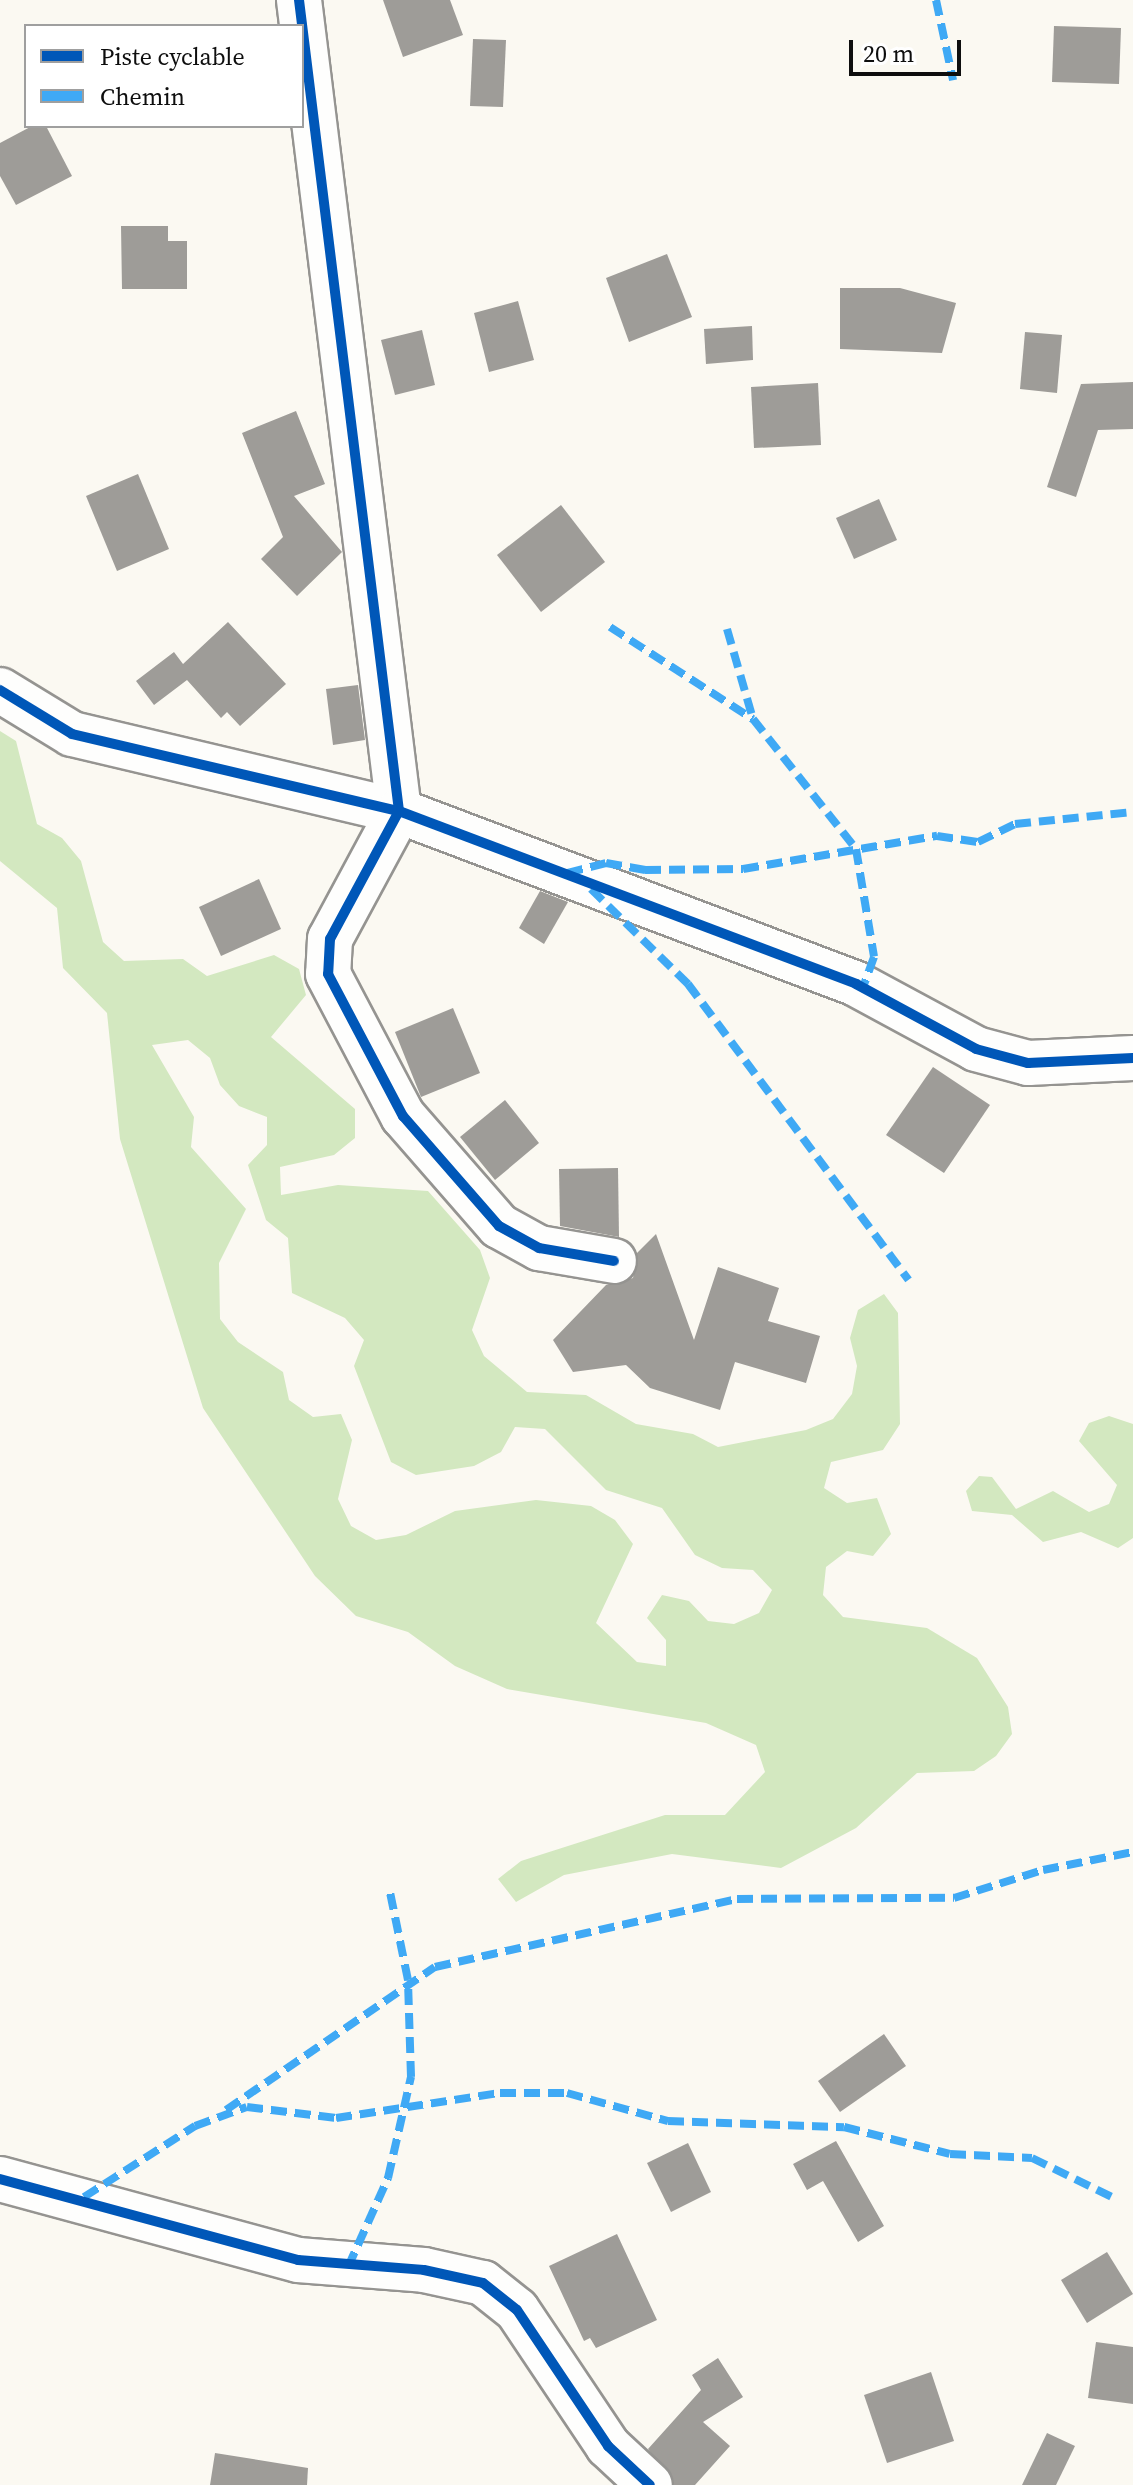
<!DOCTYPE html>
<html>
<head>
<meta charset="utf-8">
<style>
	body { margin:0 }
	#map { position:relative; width:1133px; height:2485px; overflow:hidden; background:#fbf9f2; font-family:"Source Serif 4",serif }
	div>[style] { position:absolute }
	.forest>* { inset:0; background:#d3e8c0 }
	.building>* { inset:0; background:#9e9c98 }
	.roads { filter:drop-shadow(2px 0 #959491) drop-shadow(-2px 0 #959491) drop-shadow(0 2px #959491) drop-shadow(0 -2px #959491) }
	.minor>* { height:44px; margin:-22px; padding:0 22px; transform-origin:22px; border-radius:22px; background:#fefefd }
	.quiet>* { height:8px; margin-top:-4px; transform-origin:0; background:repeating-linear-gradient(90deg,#3fa9f5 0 16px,transparent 0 24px) }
	.cycleway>* { height:10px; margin:-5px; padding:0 5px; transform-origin:5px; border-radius:5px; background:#0057b8 }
	span { translate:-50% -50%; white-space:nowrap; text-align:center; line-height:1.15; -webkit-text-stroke:8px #fff; paint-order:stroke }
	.legend { position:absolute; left:24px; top:24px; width:280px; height:104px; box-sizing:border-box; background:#fff; border:2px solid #9f9f9f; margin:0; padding:10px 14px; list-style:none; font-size:24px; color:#0e0e0e }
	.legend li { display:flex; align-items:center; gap:16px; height:40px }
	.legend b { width:40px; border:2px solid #9f9f9f }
	.scale { position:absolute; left:849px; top:40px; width:112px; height:36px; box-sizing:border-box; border:4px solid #0e0e0e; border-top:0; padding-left:10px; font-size:24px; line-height:28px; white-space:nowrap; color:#0e0e0e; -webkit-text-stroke:6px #fff; paint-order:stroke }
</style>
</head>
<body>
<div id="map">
	<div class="forest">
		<i style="clip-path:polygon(evenodd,0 731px,16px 741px,37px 824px,62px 838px,81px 861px,103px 942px,124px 961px,183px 959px,207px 976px,274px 955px,299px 969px,306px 995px,271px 1037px,355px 1109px,355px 1138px,334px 1155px,280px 1167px,281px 1195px,338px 1185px,428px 1191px,480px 1250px,490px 1278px,472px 1330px,484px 1356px,527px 1392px,586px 1395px,636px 1424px,693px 1434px,718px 1447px,806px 1430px,833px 1419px,852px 1394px,857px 1366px,850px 1338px,858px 1310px,884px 1294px,898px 1313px,900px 1424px,883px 1450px,831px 1462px,824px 1488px,847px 1503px,877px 1498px,891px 1534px,873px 1556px,847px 1551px,826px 1567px,823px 1595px,843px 1617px,927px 1628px,977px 1658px,1008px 1707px,1012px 1734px,996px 1756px,974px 1771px,917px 1773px,856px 1828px,781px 1868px,672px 1854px,564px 1875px,516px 1902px,498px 1879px,521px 1861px,665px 1815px,725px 1815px,765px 1772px,756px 1745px,706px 1723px,507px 1689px,455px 1666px,408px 1632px,356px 1616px,315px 1576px,203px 1408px,120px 1139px,107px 1013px,63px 968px,57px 908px,0 861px,0 731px,188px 1040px,210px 1058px,220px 1085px,239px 1106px,267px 1117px,267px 1145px,248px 1165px,266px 1220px,288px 1238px,292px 1293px,345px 1318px,364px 1340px,354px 1366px,391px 1462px,416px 1475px,474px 1466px,501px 1452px,515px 1427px,545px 1429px,606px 1490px,662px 1508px,695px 1555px,722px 1568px,753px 1570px,772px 1590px,759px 1613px,734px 1624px,708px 1621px,689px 1601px,662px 1595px,647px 1618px,666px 1640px,666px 1666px,637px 1662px,596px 1623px,633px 1544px,615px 1520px,591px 1506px,536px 1500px,455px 1511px,406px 1535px,376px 1540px,351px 1526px,338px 1499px,352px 1440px,341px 1414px,313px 1417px,289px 1400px,283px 1372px,238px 1342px,220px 1319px,219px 1263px,246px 1209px,191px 1147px,194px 1117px,152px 1045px,188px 1040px)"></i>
		<i style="clip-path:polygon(1109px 1416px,1133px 1424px,1133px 1538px,1118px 1548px,1081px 1532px,1043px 1542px,1012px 1515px,972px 1511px,966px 1491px,979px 1476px,992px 1477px,1016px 1509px,1053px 1491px,1089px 1512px,1109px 1504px,1117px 1485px,1079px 1441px,1089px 1423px)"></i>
	</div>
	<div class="building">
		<i style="clip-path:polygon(383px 0,450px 0,463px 35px,403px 57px)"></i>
		<i style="clip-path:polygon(1054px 26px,1121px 28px,1119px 84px,1052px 82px)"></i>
		<i style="clip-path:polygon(473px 39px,506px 40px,503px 107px,470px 106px)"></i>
		<i style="clip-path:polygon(32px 126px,46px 126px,72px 176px,16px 205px,0 176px,0 143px)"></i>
		<i style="clip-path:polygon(121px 226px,168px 226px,168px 241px,187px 241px,187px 289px,122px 289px)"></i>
		<i style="clip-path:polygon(667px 254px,692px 317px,629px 342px,606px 278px)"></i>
		<i style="clip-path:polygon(840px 288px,900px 288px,956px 303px,942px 353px,840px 349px)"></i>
		<i style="clip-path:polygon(518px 301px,534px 360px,489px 372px,474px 313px)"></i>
		<i style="clip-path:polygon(752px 326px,753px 360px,706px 364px,704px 329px)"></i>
		<i style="clip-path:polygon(422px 330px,435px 385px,395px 395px,381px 340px)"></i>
		<i style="clip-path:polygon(1025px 332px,1062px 335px,1057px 393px,1020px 389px)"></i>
		<i style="clip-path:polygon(1133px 382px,1133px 429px,1098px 430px,1076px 497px,1047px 487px,1081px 384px)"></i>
		<i style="clip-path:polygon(818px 383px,821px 445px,754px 448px,751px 387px)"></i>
		<i style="clip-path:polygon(296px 411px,325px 484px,294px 496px,342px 552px,297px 596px,261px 559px,283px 537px,242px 433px)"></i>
		<i style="clip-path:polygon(138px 474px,169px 549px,117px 571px,86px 496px)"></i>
		<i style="clip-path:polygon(879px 499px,897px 540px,854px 559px,836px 518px)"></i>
		<i style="clip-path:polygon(561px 505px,605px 562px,541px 612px,497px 555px)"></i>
		<i style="clip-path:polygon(228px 622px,286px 684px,240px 726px,227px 712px,221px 718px,187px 680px,154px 705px,136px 681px,174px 652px,183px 664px)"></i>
		<i style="clip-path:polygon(358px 685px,365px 740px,333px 745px,326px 689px)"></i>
		<i style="clip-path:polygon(259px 879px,281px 929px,221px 956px,199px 907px)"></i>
		<i style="clip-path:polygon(540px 891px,568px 902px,544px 944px,519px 928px)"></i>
		<i style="clip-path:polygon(453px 1008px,480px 1073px,421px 1097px,395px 1032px)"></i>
		<i style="clip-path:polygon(933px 1067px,990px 1105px,944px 1173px,886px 1135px)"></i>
		<i style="clip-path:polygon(505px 1100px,539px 1143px,495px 1180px,460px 1137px)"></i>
		<i style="clip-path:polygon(618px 1168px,619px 1237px,560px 1226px,559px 1169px)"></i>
		<i style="clip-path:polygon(656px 1234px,694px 1340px,718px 1267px,779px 1288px,768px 1321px,820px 1336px,806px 1383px,735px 1362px,720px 1410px,650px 1388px,626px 1365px,573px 1372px,553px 1340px,606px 1285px,633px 1278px,637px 1253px)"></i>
		<i style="clip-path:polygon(884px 2034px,906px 2066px,840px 2112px,818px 2081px)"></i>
		<i style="clip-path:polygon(836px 2141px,884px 2226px,858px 2242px,823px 2181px,807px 2190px,793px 2164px)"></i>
		<i style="clip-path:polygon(688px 2143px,711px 2192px,671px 2212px,647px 2163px)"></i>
		<i style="clip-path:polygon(617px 2234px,657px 2320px,596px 2348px,590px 2338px,584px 2341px,549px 2266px)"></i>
		<i style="clip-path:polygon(1107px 2252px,1133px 2294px,1087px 2323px,1061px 2280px)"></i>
		<i style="clip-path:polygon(1096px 2342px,1133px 2347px,1133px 2404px,1088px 2398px)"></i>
		<i style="clip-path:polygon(718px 2358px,743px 2397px,703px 2422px,730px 2446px,695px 2485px,674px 2485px,648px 2449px,701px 2390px,692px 2375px)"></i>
		<i style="clip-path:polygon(931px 2372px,954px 2441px,887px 2463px,864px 2395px)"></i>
		<i style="clip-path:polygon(1047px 2433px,1075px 2446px,1056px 2485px,1022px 2485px)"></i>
		<i style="clip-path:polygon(215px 2453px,308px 2468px,307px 2485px,210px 2485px)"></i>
	</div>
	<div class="roads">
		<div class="minor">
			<i style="left:299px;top:0;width:817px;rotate:82.97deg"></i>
			<i style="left:399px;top:811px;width:145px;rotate:118.3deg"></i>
			<i style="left:330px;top:939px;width:35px;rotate:93deg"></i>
			<i style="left:328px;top:974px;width:161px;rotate:62.2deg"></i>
			<i style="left:403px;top:1116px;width:146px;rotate:48.9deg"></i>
			<i style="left:499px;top:1226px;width:46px;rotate:28.8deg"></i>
			<i style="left:539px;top:1248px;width:76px;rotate:9.8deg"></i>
			<i style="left:0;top:690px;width:84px;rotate:31.4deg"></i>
			<i style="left:72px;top:734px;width:336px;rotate:13.3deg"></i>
			<i style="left:399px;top:811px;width:489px;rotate:20.7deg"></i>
			<i style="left:856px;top:984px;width:136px;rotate:28.4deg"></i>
			<i style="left:976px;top:1049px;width:54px;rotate:15.1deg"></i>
			<i style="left:1028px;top:1063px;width:105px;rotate:-2.7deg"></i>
			<i style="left:0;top:2179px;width:309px;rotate:15.2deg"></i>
			<i style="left:298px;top:2260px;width:126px;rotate:4.5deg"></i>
			<i style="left:424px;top:2270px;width:60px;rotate:12.4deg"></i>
			<i style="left:483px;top:2283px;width:43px;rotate:38.5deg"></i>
			<i style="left:517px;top:2310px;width:164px;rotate:56.2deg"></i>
			<i style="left:608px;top:2446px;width:57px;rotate:42.9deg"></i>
		</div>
	</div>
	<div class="quiet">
		<i style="left:936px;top:0;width:82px;rotate:78deg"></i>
		<i style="left:610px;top:627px;width:170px;rotate:32.8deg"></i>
		<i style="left:753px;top:719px;width:166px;rotate:51.6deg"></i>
		<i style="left:856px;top:849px;width:109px;rotate:80.5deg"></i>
		<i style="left:874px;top:957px;width:33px;rotate:110deg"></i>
		<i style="left:727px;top:629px;width:94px;rotate:73.9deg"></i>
		<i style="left:567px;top:873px;width:40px;rotate:-14.4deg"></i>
		<i style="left:606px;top:863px;width:40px;rotate:10deg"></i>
		<i style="left:645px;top:870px;width:98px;rotate:-0.6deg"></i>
		<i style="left:743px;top:869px;width:197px;rotate:-9.7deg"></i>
		<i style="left:937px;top:836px;width:41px;rotate:8.3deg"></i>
		<i style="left:978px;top:842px;width:41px;rotate:-25.9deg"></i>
		<i style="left:1015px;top:824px;width:119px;rotate:-5.8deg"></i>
		<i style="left:591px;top:889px;width:136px;rotate:44.4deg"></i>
		<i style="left:688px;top:984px;width:369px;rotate:53.3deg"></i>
		<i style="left:226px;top:2110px;width:253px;rotate:-34.4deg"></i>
		<i style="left:435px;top:1967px;width:310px;rotate:-12.7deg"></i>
		<i style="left:737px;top:1899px;width:217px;rotate:-0.3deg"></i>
		<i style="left:954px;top:1898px;width:93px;rotate:-17.5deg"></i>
		<i style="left:1043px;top:1870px;width:92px;rotate:-11.3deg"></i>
		<i style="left:84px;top:2197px;width:132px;rotate:-32.6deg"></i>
		<i style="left:195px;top:2126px;width:55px;rotate:-20.1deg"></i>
		<i style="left:247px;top:2107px;width:90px;rotate:7deg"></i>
		<i style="left:336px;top:2118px;width:166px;rotate:-8.7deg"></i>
		<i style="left:500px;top:2093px;width:67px"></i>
		<i style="left:567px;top:2093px;width:105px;rotate:15.5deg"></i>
		<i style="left:668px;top:2121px;width:176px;rotate:2deg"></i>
		<i style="left:844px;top:2127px;width:109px;rotate:14.3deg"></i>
		<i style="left:950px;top:2154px;width:82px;rotate:2.8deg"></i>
		<i style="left:1032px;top:2158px;width:96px;rotate:26deg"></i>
		<i style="left:348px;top:2267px;width:98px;rotate:-65.8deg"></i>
		<i style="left:388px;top:2178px;width:104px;rotate:-77.2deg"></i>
		<i style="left:411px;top:2077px;width:97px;rotate:-91.8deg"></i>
		<i style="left:408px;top:1980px;width:90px;rotate:-101.6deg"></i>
	</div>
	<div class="cycleway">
		<i style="left:299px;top:0;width:817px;rotate:82.97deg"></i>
		<i style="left:399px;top:811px;width:145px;rotate:118.3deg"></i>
		<i style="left:330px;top:939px;width:35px;rotate:93deg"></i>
		<i style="left:328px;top:974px;width:161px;rotate:62.2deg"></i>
		<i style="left:403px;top:1116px;width:146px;rotate:48.9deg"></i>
		<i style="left:499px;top:1226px;width:46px;rotate:28.8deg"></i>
		<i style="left:539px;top:1248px;width:76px;rotate:9.8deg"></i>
		<i style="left:0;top:690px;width:84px;rotate:31.4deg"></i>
		<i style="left:72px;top:734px;width:336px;rotate:13.3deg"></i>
		<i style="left:399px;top:811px;width:489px;rotate:20.7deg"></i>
		<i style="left:856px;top:984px;width:136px;rotate:28.4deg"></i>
		<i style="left:976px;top:1049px;width:54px;rotate:15.1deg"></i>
		<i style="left:1028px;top:1063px;width:105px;rotate:-2.7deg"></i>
		<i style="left:0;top:2179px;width:309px;rotate:15.2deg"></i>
		<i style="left:298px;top:2260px;width:126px;rotate:4.5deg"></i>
		<i style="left:424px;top:2270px;width:60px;rotate:12.4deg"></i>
		<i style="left:483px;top:2283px;width:43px;rotate:38.5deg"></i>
		<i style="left:517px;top:2310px;width:164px;rotate:56.2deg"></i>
		<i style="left:608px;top:2446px;width:57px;rotate:42.9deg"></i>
	</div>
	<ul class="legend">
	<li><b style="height:10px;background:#0057b8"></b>Piste cyclable</li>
	<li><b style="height:10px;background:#3fa9f5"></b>Chemin</li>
	</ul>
	<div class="scale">20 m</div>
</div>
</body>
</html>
